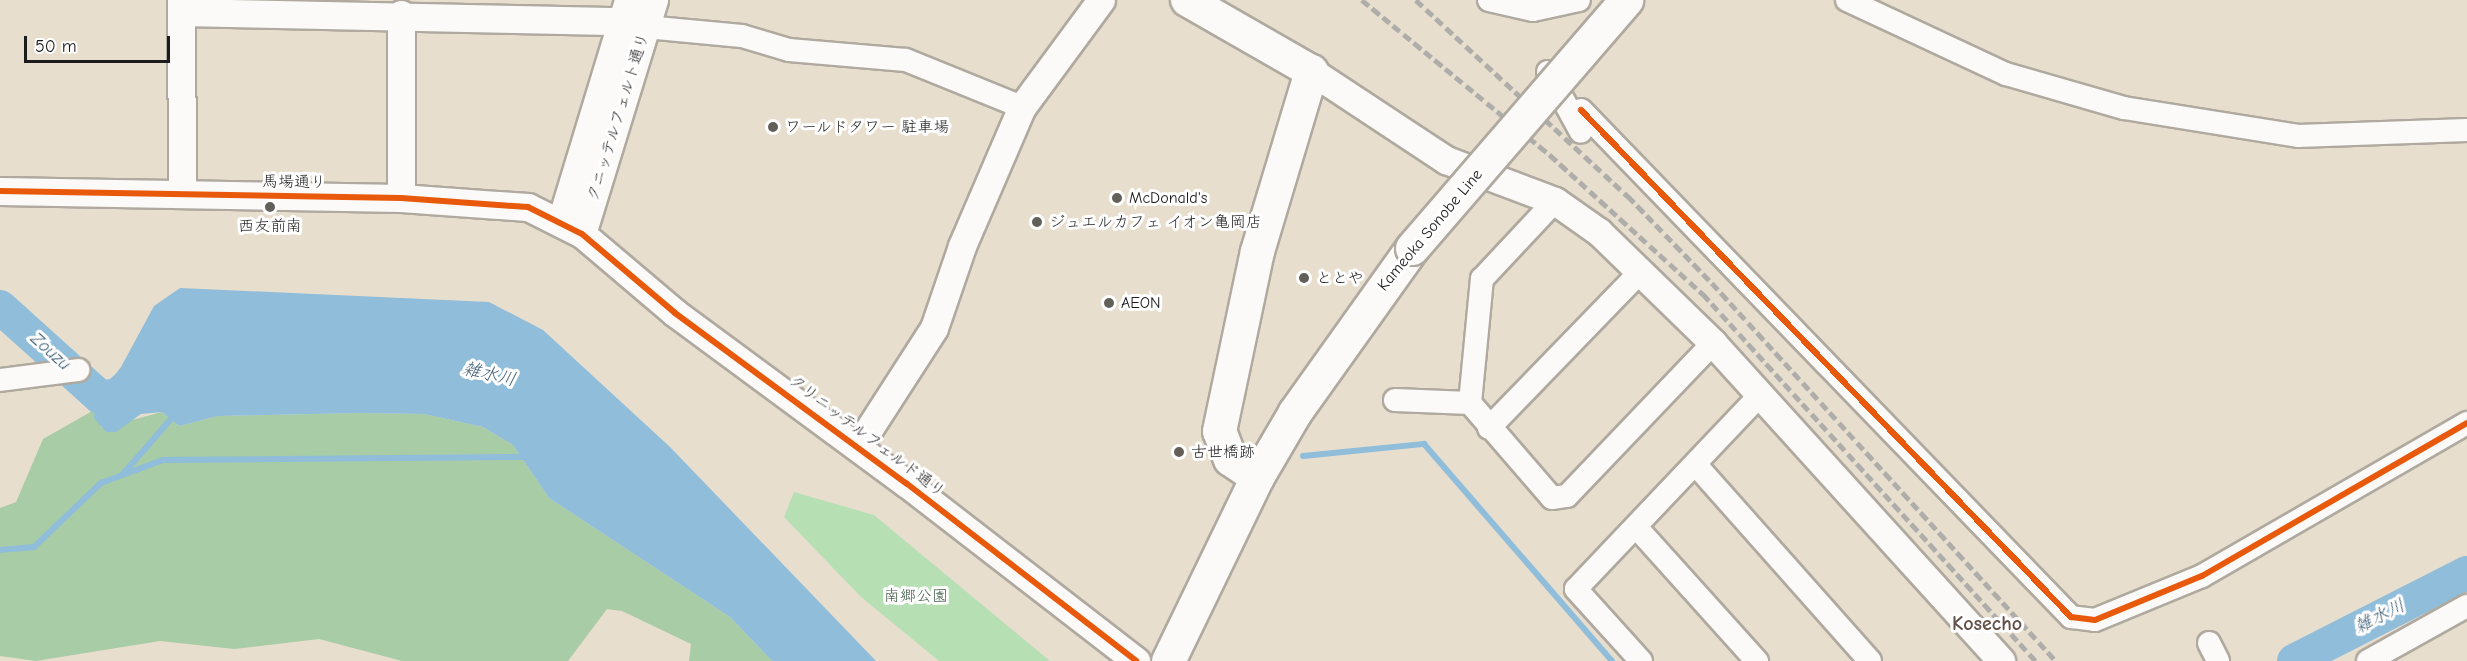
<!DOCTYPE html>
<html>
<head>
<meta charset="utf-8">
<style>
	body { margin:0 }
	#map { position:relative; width:2467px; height:661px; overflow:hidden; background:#e8dece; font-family:"Comic Neue","Klee One",sans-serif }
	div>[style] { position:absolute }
	.green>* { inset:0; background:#b7dfb4 }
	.forest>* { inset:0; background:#a8cca6 }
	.water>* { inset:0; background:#8fbdda }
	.stream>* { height:6px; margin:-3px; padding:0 3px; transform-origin:3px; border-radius:3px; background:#8fbdda }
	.river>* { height:34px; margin:-17px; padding:0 17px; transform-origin:17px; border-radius:17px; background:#8fbdda }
	.roads { filter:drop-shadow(2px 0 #afa99f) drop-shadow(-2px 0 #afa99f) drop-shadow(0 2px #afa99f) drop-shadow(0 -2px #afa99f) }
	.minor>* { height:22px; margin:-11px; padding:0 11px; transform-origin:11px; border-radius:11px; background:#fcfaf8 }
	.tertiary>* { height:27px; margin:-13.5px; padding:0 13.5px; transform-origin:13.5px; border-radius:13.5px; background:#fcfaf8 }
	.secondary>* { height:32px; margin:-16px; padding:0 16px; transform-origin:16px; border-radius:16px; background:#fcfaf8 }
	.primary>* { height:33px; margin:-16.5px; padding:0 16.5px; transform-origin:16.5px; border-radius:16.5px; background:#fcfaf8 }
	.rail>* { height:4.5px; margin-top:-2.25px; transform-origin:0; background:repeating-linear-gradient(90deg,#aeadaa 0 9px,transparent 0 13.5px) }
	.bridges { filter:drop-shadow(2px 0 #afa99f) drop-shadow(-2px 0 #afa99f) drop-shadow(0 2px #afa99f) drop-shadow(0 -2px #afa99f) }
	.primary-bridge>* { height:33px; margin:-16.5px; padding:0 16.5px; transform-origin:16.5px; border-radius:16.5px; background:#fcfaf8 }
	.cycleway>* { height:6px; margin:-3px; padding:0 3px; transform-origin:3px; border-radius:3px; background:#e8590c }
	.dots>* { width:16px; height:16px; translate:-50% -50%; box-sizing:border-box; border:3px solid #fff; border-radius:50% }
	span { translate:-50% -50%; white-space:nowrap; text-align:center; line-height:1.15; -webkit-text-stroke:6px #fff; paint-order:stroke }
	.street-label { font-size:16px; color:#1c1c1c }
	.poi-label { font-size:16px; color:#1c1c1c }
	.left { translate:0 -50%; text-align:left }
	.park-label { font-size:16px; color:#44604a }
	.water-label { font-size:18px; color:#3f5e74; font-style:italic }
	.quarter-label { font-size:20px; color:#635148; font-weight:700 }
	.scale { position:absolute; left:24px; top:36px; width:146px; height:27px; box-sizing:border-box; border:3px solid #1c1c1c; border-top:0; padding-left:8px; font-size:18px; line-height:21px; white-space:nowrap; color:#1c1c1c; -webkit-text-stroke:4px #fff; paint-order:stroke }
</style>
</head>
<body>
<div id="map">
	<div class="green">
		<i style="clip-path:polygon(794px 492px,874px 515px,1050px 661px,939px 661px,861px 597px,784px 517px)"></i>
	</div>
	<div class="forest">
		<i style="clip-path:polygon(94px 410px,102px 428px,162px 412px,179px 426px,218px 416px,360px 413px,424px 414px,483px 427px,513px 445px,549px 498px,730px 617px,772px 661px,689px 661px,691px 644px,622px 611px,607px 609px,568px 661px,402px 661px,319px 639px,234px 649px,160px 641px,36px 661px,0 656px,0 508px,16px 502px,43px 439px)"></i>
	</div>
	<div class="water">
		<i style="clip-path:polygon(180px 288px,489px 302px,543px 330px,670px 447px,876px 661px,772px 661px,730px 617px,549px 498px,513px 445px,483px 427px,424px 414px,360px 413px,218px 416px,179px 426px,162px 412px,141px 414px,116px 432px,106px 432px,94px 418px,96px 400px,121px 367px,154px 306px)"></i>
	</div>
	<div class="stream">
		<i style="left:1303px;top:456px;width:122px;rotate:-5.7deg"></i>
		<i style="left:1424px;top:444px;width:287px;rotate:49.1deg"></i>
		<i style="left:123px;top:474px;width:73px;rotate:-48.9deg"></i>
		<i style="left:0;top:550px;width:34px;rotate:-5deg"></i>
		<i style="left:34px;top:547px;width:93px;rotate:-43.7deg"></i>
		<i style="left:101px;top:483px;width:66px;rotate:-20.4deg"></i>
		<i style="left:163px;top:460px;width:358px;rotate:-0.5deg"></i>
	</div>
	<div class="river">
		<i style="left:0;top:307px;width:135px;rotate:42deg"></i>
		<i style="left:100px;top:397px;width:16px;rotate:-4deg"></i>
		<i style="left:116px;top:396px;width:30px;rotate:-40deg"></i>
		<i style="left:2294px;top:661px;width:194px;rotate:-27deg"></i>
	</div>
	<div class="roads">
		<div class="minor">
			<i style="left:1489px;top:0;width:45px;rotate:12.8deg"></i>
			<i style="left:1533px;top:10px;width:47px;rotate:-12.3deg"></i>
			<i style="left:1847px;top:0;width:175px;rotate:25deg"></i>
			<i style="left:2006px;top:74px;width:123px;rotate:16.1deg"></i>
			<i style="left:2124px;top:108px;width:176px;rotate:9.1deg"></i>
			<i style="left:2298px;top:136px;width:169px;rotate:-2deg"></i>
			<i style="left:646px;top:27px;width:96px;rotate:5.4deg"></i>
			<i style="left:742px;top:36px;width:49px;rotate:16.6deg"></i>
			<i style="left:789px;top:50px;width:117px;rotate:4.9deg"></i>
			<i style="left:906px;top:60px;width:125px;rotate:22.1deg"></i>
			<i style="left:1548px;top:72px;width:68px;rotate:61.2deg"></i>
			<i style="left:1581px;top:110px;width:705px;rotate:45.98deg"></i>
			<i style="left:2071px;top:617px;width:24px;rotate:7deg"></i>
			<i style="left:2095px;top:620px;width:116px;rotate:-22.4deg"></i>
			<i style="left:2202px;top:576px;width:306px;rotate:-30deg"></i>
			<i style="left:0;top:380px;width:79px;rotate:-7.3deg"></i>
			<i style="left:1395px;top:400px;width:75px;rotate:2.3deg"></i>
			<i style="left:1470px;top:403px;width:125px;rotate:49.2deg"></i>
			<i style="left:1552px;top:498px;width:15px;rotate:-8deg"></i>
			<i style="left:1567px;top:496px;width:211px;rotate:-46.3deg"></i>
			<i style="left:1470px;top:403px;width:125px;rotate:-84.5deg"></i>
			<i style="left:1482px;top:279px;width:107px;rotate:-46.9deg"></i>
			<i style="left:1489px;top:428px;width:217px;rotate:-45.9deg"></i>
			<i style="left:1696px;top:465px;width:262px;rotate:48.4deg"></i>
			<i style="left:1638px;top:529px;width:178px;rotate:48deg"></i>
			<i style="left:2209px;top:643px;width:20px;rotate:63deg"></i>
			<i style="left:1641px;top:661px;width:97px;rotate:-132.1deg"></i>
			<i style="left:1576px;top:589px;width:266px;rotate:-46.5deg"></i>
			<i style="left:2368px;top:661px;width:113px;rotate:-29.1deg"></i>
		</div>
		<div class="tertiary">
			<i style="left:181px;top:0;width:194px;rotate:89.7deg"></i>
			<i style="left:181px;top:12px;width:441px;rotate:1.2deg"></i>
			<i style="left:622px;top:21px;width:25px;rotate:14deg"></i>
			<i style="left:401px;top:14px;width:184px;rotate:90deg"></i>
			<i style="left:1311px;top:71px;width:162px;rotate:33.4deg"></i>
			<i style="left:1446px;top:160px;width:116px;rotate:20.6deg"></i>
			<i style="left:1555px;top:201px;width:54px;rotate:35.2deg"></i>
			<i style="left:1599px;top:232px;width:159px;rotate:44.2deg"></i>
			<i style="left:1713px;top:343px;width:429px;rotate:47.8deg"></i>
			<i style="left:0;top:191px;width:401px;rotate:1deg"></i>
			<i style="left:401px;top:198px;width:127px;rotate:4.1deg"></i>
			<i style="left:528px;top:207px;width:60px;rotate:26.6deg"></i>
			<i style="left:582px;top:234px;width:122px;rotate:40.3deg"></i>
			<i style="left:675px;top:313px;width:287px;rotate:36.4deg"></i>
			<i style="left:906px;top:483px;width:291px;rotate:37.7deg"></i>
			<i style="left:561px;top:221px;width:231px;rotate:-73.1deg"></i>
			<i style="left:582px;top:234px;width:245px;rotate:-72.9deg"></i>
			<i style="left:858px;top:446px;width:140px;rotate:-57.2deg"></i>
			<i style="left:934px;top:328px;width:87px;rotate:-71.1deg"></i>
			<i style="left:962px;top:246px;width:151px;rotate:-66.7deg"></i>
			<i style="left:1022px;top:107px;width:133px;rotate:-53.6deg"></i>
		</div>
		<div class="secondary">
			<i style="left:1187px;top:0;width:143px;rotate:29.8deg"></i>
		</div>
		<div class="primary">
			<i style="left:1257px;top:477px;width:32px;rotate:-146deg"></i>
			<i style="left:1230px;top:459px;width:30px;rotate:-111deg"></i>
			<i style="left:1219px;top:431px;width:184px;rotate:-78.1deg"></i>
			<i style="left:1257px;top:251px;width:188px;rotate:-73.3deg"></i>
			<i style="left:1168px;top:661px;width:204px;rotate:-64.2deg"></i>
			<i style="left:1257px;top:477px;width:75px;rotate:-59.7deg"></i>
			<i style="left:1295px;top:412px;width:201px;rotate:-54.5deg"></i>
		</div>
	</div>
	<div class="rail">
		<i style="left:1362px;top:0;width:244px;rotate:39.5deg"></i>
		<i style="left:1550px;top:155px;width:207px;rotate:42.3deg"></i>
		<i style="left:1703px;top:294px;width:496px;rotate:47.8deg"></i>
		<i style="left:1416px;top:0;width:289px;rotate:42.8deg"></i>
		<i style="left:1628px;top:196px;width:121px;rotate:46deg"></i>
		<i style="left:1712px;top:283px;width:511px;rotate:47.7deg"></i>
	</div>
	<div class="bridges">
		<div class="primary-bridge">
			<i style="left:1412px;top:248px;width:328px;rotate:-49.2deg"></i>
		</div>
	</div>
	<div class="cycleway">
		<i style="left:1581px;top:110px;width:705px;rotate:45.98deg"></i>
		<i style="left:2071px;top:617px;width:24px;rotate:7deg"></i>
		<i style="left:2095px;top:620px;width:116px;rotate:-22.4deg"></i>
		<i style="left:2202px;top:576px;width:306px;rotate:-30deg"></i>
		<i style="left:0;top:191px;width:401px;rotate:1deg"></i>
		<i style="left:401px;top:198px;width:127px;rotate:4.1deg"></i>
		<i style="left:528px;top:207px;width:60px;rotate:26.6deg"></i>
		<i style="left:582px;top:234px;width:122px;rotate:40.3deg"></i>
		<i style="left:675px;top:313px;width:287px;rotate:36.4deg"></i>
		<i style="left:906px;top:483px;width:291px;rotate:37.7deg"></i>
	</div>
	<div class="dots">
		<i style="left:773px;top:127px;background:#63605a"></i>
		<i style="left:1117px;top:198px;background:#63605a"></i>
		<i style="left:270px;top:207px;background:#63605a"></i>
		<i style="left:1037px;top:222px;background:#63605a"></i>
		<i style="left:1304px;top:278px;background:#63605a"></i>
		<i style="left:1109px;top:303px;background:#63605a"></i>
		<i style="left:1179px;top:452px;background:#63605a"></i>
	</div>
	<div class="street-label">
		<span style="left:618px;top:117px;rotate:-73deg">クニッテルフェルト通り</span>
		<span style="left:294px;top:182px;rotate:1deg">馬場通り</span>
		<span style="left:1430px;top:230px;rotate:-50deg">Kameoka Sonobe Line</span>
		<span style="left:867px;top:436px;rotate:37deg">クリニッテルフェルド通り</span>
	</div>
	<div class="poi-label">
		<span class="left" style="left:785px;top:127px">ワールドタワー 駐車場</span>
		<span class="left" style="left:1129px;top:198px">McDonald's</span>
		<span class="left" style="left:1049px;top:222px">ジュエルカフェ イオン亀岡店</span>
		<span style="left:270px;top:226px">西友前南</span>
		<span class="left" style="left:1316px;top:278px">ととや</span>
		<span class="left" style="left:1121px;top:303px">AEON</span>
		<span class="left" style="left:1191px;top:452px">古世橋跡</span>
	</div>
	<div class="park-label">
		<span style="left:916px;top:596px">南郷公園</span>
	</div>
	<div class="water-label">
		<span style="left:50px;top:352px;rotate:42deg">Zouzu</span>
		<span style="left:489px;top:375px;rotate:13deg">雑水川</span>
		<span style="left:2380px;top:617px;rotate:-27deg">雑水川</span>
	</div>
	<div class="quarter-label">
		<span style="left:1987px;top:623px">Kosecho</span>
	</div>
	<div class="scale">50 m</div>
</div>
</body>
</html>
